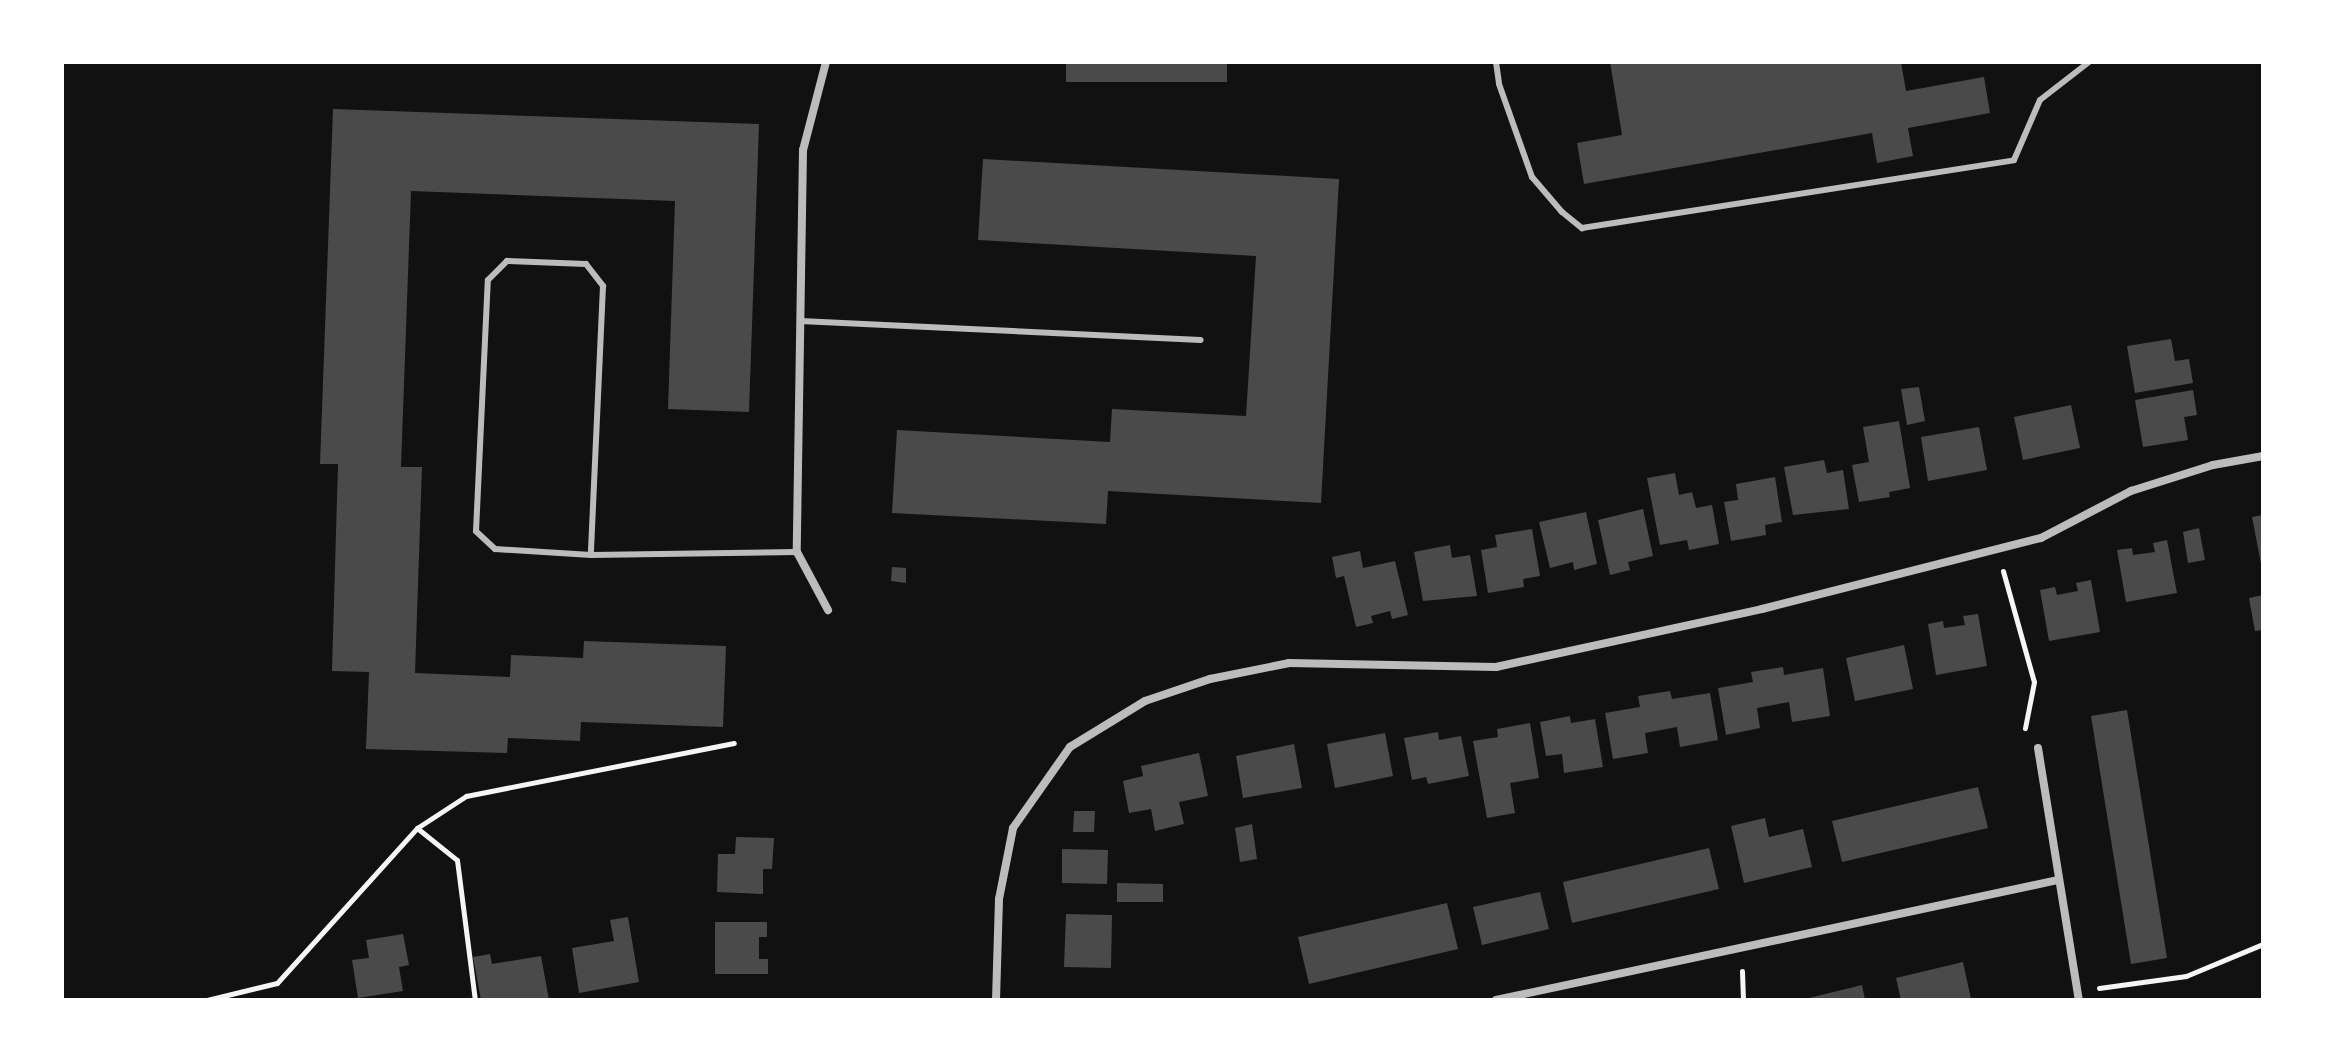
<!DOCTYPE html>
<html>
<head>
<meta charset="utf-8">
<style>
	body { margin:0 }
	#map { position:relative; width:2325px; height:1062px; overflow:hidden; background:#111; font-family:Barlow,sans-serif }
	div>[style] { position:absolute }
	.building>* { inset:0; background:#4a4a4a }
	.path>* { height:5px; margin:-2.5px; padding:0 2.5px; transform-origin:2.5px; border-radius:2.5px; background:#f5f5f5 }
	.service>* { height:6px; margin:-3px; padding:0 3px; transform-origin:3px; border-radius:3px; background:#bcbcbc }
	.minor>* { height:8px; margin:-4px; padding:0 4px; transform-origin:4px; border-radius:4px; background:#bcbcbc }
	span { translate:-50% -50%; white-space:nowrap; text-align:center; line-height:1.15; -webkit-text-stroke:6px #fff; paint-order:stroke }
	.frame { position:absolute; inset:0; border:64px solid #fff; pointer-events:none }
</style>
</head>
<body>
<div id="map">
	<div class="building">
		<i style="clip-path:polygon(1066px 62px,1227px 62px,1227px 82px,1066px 82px)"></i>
		<i style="clip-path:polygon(1610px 62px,1901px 62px,1906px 91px,1984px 77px,1990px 113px,1908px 128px,1913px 156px,1877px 163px,1872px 133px,1584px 184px,1577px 143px,1622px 135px)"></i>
		<i style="clip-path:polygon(333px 109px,759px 124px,749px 412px,668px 409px,675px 201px,411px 191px,401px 467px,422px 467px,415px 673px,510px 677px,511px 655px,583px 658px,584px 641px,726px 646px,723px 727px,581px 722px,580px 741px,508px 738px,507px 753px,366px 749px,369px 672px,332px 671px,338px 464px,320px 464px)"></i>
		<i style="clip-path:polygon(983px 159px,1339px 179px,1321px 503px,1108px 491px,1106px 524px,892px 513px,897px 430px,1110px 442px,1112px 409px,1246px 416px,1256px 256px,978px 240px)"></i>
		<i style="clip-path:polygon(2171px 339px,2175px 361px,2189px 359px,2193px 383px,2135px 393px,2127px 346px)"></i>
		<i style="clip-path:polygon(1919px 387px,1925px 421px,1907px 425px,1901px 389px)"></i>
		<i style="clip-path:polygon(2193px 390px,2197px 415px,2184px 417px,2188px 440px,2143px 447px,2135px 400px)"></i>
		<i style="clip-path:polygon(2071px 405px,2080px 448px,2023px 460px,2014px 417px)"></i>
		<i style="clip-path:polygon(1899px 421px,1910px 488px,1889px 492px,1890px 497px,1859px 502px,1852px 465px,1869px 462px,1863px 427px)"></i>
		<i style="clip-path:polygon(1979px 427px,1987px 470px,1928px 481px,1921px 437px)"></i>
		<i style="clip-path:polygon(1824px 460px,1827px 473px,1843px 470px,1849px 509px,1793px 515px,1784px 467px)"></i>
		<i style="clip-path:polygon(1675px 473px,1679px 495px,1692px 492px,1696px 508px,1712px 505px,1719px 544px,1689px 550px,1687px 540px,1660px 545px,1647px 478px)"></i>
		<i style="clip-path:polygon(1775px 477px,1782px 522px,1765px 525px,1766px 535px,1731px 541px,1724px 502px,1738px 500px,1736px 484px)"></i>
		<i style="clip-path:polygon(1643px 509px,1653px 556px,1628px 562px,1630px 570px,1610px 575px,1598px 520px)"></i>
		<i style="clip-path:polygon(1586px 512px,1597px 564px,1574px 570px,1573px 562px,1550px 568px,1539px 522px)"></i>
		<i style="clip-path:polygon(2263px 515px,2263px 568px,2262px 569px,2252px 517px)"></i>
		<i style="clip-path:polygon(2199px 528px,2205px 560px,2188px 563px,2183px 532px)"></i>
		<i style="clip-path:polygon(1532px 529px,1540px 576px,1523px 579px,1524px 587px,1488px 593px,1481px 550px,1497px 547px,1495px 535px)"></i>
		<i style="clip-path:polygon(2167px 540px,2177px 593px,2126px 602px,2117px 550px,2132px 548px,2133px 555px,2155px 552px,2153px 543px)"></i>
		<i style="clip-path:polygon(1450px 545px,1452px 558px,1470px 555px,1477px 596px,1423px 601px,1414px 552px)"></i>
		<i style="clip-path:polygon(1360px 551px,1363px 568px,1395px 561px,1408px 615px,1392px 619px,1390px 611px,1371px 616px,1373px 623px,1356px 627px,1344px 576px,1336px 578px,1332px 557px)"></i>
		<i style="clip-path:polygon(892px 567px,906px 568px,906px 583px,891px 581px)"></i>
		<i style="clip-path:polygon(2091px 580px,2100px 632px,2049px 641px,2040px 590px,2055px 587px,2057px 595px,2067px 593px,2078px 591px,2076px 583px)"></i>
		<i style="clip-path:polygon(2263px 595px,2263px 630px,2255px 631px,2249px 598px)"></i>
		<i style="clip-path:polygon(1978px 614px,1987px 666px,1936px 675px,1928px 624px,1943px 621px,1944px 628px,1965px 625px,1963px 616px)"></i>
		<i style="clip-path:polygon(1904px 645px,1913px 689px,1855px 701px,1846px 658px)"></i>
		<i style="clip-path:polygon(1783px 667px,1784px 675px,1823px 668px,1830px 716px,1792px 722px,1789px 702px,1757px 708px,1760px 728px,1726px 735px,1718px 688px,1753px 682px,1751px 672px)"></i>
		<i style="clip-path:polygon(1670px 691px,1672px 699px,1710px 693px,1718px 740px,1680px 747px,1677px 727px,1645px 733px,1648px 753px,1613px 759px,1605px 713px,1640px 707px,1638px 696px)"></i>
		<i style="clip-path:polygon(2127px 710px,2167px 958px,2131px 964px,2091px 716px)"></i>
		<i style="clip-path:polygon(1570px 716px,1571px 723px,1595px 719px,1603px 767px,1564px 773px,1562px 754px,1546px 756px,1540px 722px)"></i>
		<i style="clip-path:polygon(1530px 723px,1539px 778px,1510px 783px,1515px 813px,1487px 818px,1473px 741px,1498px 737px,1497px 729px)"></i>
		<i style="clip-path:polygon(1438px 732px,1439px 740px,1461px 736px,1469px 776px,1428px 784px,1426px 777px,1412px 780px,1404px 738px)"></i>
		<i style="clip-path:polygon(1385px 733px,1393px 776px,1335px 788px,1327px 744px)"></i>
		<i style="clip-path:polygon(1294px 744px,1302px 788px,1243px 798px,1236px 756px)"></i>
		<i style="clip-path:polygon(1199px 753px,1208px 796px,1179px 802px,1184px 824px,1155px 831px,1151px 809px,1129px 813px,1123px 781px,1143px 776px,1141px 766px)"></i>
		<i style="clip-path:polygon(1978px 787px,1988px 828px,1842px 862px,1832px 821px)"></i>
		<i style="clip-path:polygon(1074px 811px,1095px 811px,1094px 832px,1073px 832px)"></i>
		<i style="clip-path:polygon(1765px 818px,1769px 837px,1803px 829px,1812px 867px,1744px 883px,1731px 826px)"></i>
		<i style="clip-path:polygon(1252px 824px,1257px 859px,1240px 862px,1235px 828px)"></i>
		<i style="clip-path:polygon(736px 837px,774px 838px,772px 869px,763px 869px,763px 894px,717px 892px,718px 854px,735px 854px)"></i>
		<i style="clip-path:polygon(1709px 848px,1719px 889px,1572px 923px,1563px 882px)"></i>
		<i style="clip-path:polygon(1062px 849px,1108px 850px,1107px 884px,1062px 883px)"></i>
		<i style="clip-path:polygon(1117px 883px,1163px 884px,1163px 902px,1117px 902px)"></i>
		<i style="clip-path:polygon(1540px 892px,1549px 929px,1482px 945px,1473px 907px)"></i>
		<i style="clip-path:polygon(1447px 903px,1458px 949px,1309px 984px,1298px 937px)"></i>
		<i style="clip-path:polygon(1066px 914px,1112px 915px,1111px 968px,1064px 967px)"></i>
		<i style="clip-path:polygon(628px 917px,639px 982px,579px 993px,572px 948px,614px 941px,610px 920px)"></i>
		<i style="clip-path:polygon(715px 922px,767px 922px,767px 937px,759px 937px,759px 959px,768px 959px,768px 974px,715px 974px)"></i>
		<i style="clip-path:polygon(403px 934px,409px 965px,399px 967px,403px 991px,358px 998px,352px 960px,369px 958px,366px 940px)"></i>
		<i style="clip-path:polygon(490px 954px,492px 964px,541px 956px,549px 1000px,481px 1000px,473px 957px)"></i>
		<i style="clip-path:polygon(1963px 962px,1971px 999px,1901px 1000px,1896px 978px)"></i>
		<i style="clip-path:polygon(1862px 985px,1865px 1000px,1805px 1000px,1805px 999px)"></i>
	</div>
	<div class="path">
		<i style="left:2003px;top:571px;width:115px;rotate:74.4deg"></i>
		<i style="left:2034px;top:682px;width:47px;rotate:101.1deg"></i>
		<i style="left:417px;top:828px;width:51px;rotate:38.7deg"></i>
		<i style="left:457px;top:860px;width:141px;rotate:82.7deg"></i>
		<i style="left:1742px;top:971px;width:29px;rotate:88deg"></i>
		<i style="left:2099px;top:988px;width:88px;rotate:-7.9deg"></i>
		<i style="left:2186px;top:976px;width:83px;rotate:-22.6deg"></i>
		<i style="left:207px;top:1000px;width:72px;rotate:-13.7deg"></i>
		<i style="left:277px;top:983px;width:209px;rotate:-47.9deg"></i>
		<i style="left:417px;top:828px;width:59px;rotate:-33.1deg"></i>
		<i style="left:466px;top:796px;width:273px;rotate:-11.2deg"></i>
	</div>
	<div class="service">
		<i style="left:1496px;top:62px;width:22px;rotate:82deg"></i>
		<i style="left:1499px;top:84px;width:99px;rotate:70.5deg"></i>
		<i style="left:1532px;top:177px;width:46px;rotate:49.4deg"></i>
		<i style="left:1562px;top:212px;width:26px;rotate:39deg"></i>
		<i style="left:1582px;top:228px;width:437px;rotate:-8.9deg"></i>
		<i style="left:2014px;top:160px;width:65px;rotate:-66.6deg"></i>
		<i style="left:2040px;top:100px;width:62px;rotate:-37.8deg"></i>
		<i style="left:507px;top:261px;width:79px;rotate:2.2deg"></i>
		<i style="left:586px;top:264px;width:28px;rotate:52deg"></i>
		<i style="left:603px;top:286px;width:269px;rotate:92.6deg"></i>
		<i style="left:591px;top:555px;width:96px;rotate:-176.4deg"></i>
		<i style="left:495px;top:549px;width:26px;rotate:-137deg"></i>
		<i style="left:476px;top:531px;width:251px;rotate:-87.3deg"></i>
		<i style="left:488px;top:280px;width:27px;rotate:-45deg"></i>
		<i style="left:800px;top:321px;width:401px;rotate:2.7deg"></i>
		<i style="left:591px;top:555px;width:206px;rotate:-0.8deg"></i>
	</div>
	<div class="minor">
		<i style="left:826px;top:62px;width:91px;rotate:104.6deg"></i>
		<i style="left:803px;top:150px;width:402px;rotate:90.9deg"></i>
		<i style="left:797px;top:552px;width:66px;rotate:61.9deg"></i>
		<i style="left:2038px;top:748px;width:255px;rotate:80.8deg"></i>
		<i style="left:996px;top:1000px;width:101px;rotate:-88.3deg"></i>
		<i style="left:999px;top:899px;width:72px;rotate:-78.8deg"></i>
		<i style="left:1013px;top:828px;width:99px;rotate:-54.9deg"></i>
		<i style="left:1070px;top:747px;width:88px;rotate:-31.5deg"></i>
		<i style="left:1145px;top:701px;width:69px;rotate:-18.7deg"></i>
		<i style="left:1210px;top:679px;width:81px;rotate:-11.4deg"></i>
		<i style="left:1289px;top:663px;width:207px;rotate:1.1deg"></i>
		<i style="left:1496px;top:667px;width:272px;rotate:-12.3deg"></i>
		<i style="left:1762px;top:609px;width:288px;rotate:-14.3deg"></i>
		<i style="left:2041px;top:538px;width:102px;rotate:-27.6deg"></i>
		<i style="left:2131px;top:491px;width:86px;rotate:-17.6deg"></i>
		<i style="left:2213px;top:465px;width:51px;rotate:-10.2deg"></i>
		<i style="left:1496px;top:1000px;width:575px;rotate:-12.05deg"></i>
	</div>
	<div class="frame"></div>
</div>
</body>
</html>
